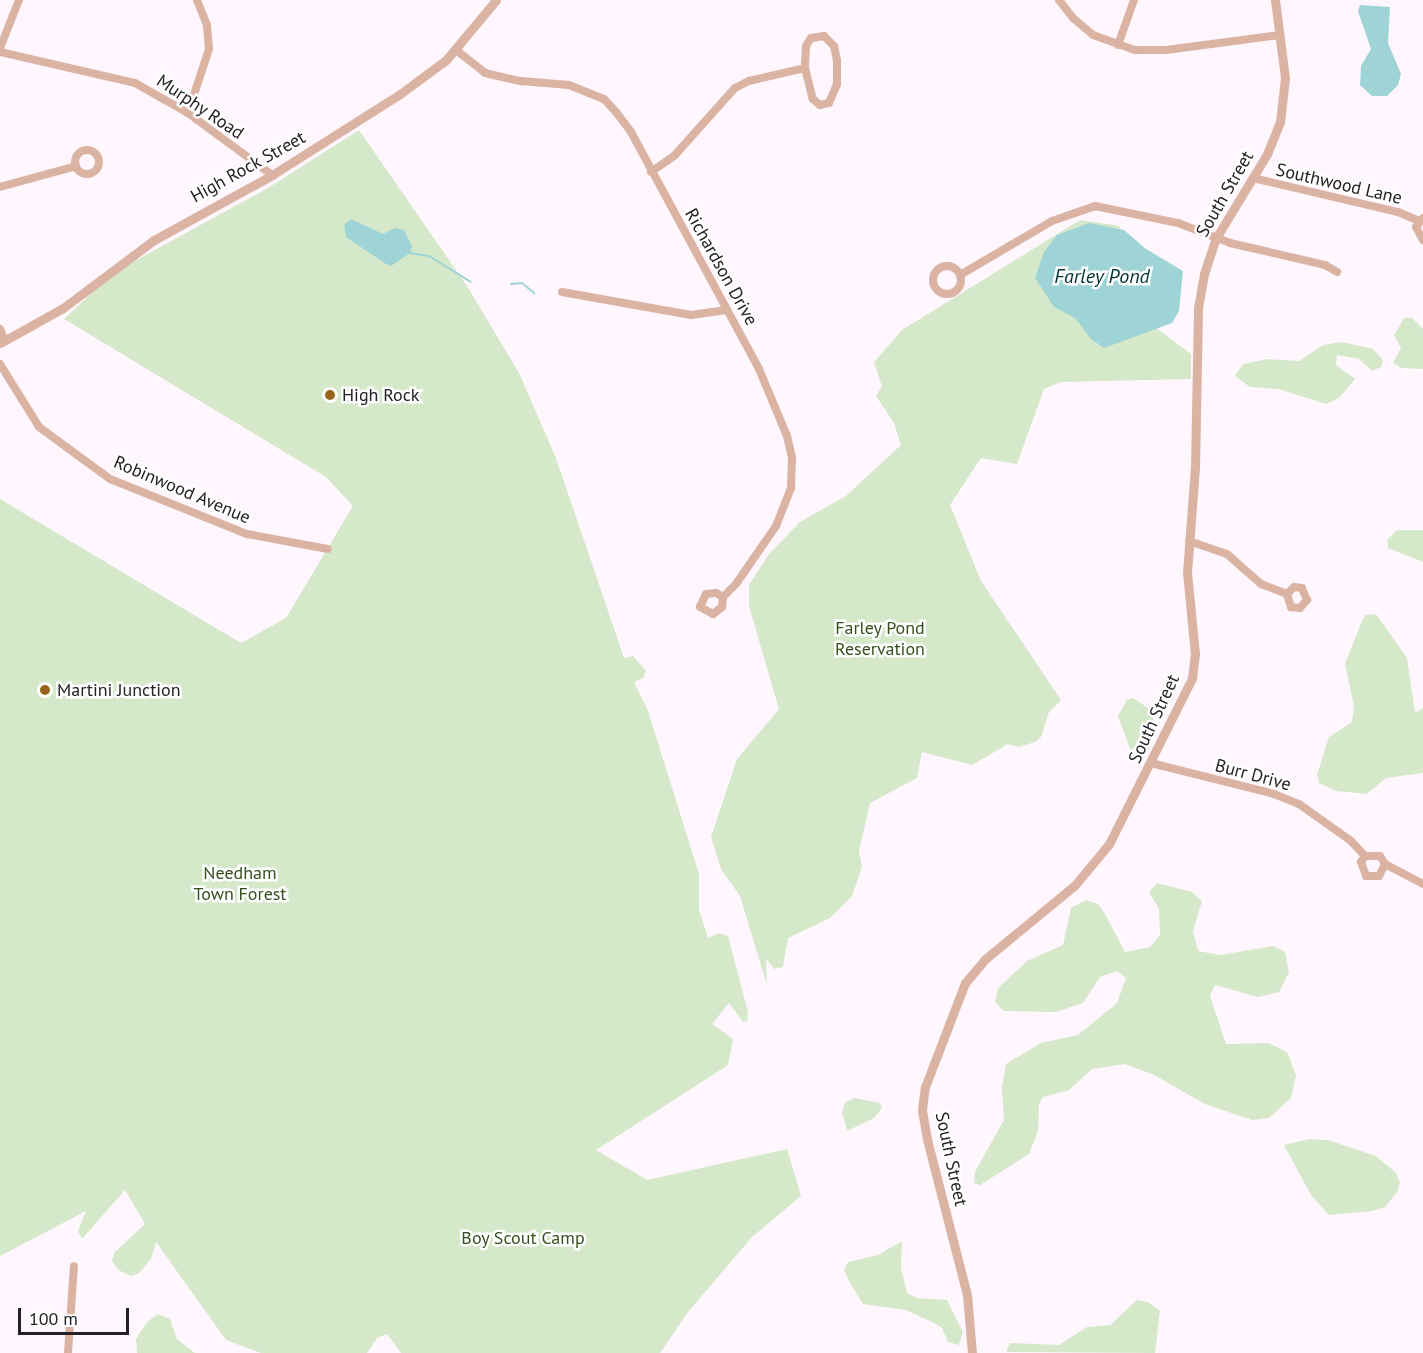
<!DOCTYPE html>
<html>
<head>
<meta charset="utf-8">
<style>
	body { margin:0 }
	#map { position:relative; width:1423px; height:1353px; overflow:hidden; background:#fff6fe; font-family:"PT Sans",sans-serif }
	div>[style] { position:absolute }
	.green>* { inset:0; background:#d5e8ca }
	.water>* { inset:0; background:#9ed4d6 }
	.stream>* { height:2px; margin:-1px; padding:0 1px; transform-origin:1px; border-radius:1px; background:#9ed4d6 }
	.minor>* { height:8px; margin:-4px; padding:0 4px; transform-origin:4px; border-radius:4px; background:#dbb3a3 }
	.minor>.ring { margin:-4px; padding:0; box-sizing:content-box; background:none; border:8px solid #dbb3a3; border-radius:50% }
	.tertiary>* { height:9px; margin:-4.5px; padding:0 4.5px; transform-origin:4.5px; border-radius:4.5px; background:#dbb3a3 }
	.dots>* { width:16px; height:16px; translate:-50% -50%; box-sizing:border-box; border:3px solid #fff; border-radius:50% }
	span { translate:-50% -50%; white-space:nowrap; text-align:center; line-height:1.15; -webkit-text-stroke:5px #fff; paint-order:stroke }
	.street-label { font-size:18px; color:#252025 }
	.poi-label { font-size:18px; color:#252025 }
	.left { translate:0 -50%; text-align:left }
	.park-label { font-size:18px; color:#33501d }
	.water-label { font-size:20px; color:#003537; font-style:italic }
	.scale { position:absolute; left:18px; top:1308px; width:111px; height:27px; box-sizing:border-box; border:3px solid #252025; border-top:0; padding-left:8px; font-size:18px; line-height:21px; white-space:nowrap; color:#252025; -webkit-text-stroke:4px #fff; paint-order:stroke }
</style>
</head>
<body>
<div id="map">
	<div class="green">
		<i style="clip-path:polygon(359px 130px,467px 286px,519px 373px,556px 458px,624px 658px,633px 656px,646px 671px,643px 678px,634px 682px,648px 711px,699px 874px,699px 910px,708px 938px,719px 933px,728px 936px,748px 1012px,747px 1021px,743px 1022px,729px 1003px,712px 1024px,733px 1039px,728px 1065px,596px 1150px,647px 1180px,787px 1149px,801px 1196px,752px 1237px,688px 1312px,660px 1353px,401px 1353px,387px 1334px,377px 1338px,367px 1353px,261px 1353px,226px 1340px,156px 1242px,151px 1259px,139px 1273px,131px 1276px,118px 1270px,112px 1261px,114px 1253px,145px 1224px,125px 1190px,82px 1239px,78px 1231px,86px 1211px,0 1256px,0 499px,241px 643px,286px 618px,353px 506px,326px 477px,64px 319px,100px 285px,133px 262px,268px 188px)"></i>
		<i style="clip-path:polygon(1080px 220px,1120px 226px,1118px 238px,1151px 324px,1191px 354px,1191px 379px,1061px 382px,1044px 389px,1017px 464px,981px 458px,950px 505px,981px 581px,1061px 700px,1049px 712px,1041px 737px,1035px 742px,1019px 747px,1008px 744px,972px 765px,922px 752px,917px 778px,870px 803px,859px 851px,862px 867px,852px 896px,830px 918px,788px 938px,783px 967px,774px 969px,766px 958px,767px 985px,740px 896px,721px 869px,711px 837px,737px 759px,779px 709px,749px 606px,749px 585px,769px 554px,800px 522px,846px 496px,901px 445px,894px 423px,876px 396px,882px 386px,874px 362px,902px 330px)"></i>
		<i style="clip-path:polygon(1404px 318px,1412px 318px,1423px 329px,1423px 369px,1402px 368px,1393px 363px,1401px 348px,1394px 335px)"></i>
		<i style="clip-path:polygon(1342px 342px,1373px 349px,1383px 360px,1381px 367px,1372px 371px,1359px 359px,1337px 355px,1336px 365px,1355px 379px,1339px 398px,1326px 404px,1279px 389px,1250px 387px,1235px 376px,1243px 364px,1268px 359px,1299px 361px,1323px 345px)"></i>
		<i style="clip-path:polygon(1397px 530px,1423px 530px,1423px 562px,1388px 548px,1387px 540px)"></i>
		<i style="clip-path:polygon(1376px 614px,1407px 658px,1415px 713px,1423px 708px,1423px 773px,1386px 778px,1367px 794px,1336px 791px,1319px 783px,1317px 775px,1329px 737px,1352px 722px,1354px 706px,1345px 664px,1362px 621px,1366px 615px)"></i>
		<i style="clip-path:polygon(1133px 698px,1148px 708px,1156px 724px,1149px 750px,1140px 755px,1130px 749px,1118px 716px,1127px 700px)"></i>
		<i style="clip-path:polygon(1157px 883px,1192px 892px,1202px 901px,1193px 931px,1198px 951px,1220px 955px,1273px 946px,1285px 952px,1289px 972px,1279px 992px,1258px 997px,1215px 985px,1210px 996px,1226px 1044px,1269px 1043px,1287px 1052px,1296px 1075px,1291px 1098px,1269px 1118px,1252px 1120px,1205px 1104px,1154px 1075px,1125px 1064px,1092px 1069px,1069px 1090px,1043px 1097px,1039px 1104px,1038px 1131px,1029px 1154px,980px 1185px,974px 1183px,975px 1172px,1004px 1120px,1002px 1087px,1006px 1064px,1041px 1043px,1078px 1035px,1117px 1003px,1126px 978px,1117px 971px,1100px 977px,1083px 1003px,1056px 1012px,1004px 1011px,995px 1002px,998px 988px,1027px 961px,1063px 945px,1071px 908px,1086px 900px,1098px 904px,1105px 914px,1125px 952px,1150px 947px,1160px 935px,1159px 909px,1149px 892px)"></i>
		<i style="clip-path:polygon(854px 1098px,880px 1103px,882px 1108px,874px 1118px,847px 1131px,842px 1112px,845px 1103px)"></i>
		<i style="clip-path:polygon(1309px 1139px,1328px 1140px,1376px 1156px,1396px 1173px,1400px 1183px,1397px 1192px,1385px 1207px,1372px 1211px,1329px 1215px,1311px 1195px,1284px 1145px)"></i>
		<i style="clip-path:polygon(902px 1241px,901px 1268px,907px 1293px,917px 1298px,947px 1300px,963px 1332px,959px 1345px,948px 1342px,942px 1328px,934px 1323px,906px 1310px,863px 1304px,849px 1281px,844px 1270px,848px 1262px,878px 1255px)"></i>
		<i style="clip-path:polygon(1137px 1300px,1148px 1302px,1160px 1311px,1155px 1353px,1006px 1352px,1010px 1343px,1059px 1345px,1087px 1327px,1110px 1325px)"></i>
		<i style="clip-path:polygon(158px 1314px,170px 1319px,177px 1339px,195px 1353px,137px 1353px,136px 1339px,147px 1322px)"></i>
	</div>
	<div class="water">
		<i style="clip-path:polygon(1360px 5px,1390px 7px,1388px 43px,1401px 74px,1398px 85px,1387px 96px,1372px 96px,1360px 85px,1361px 66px,1371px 49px,1358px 11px)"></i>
		<i style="clip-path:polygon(351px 219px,383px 234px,395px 228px,404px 230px,412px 246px,410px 253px,391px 266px,386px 264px,346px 237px,344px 225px)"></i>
		<i style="clip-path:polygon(1089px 223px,1124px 230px,1146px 249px,1183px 271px,1179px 311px,1172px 323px,1104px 348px,1091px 339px,1075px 318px,1054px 307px,1035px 278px,1044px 252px,1057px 235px)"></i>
	</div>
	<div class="stream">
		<i style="left:410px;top:253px;width:19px;rotate:9deg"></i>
		<i style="left:429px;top:256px;width:49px;rotate:31.8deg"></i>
		<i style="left:511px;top:284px;width:11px;rotate:-5deg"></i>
		<i style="left:522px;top:283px;width:16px;rotate:40deg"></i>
	</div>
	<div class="minor">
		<i style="left:1059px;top:0;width:23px;rotate:52deg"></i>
		<i style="left:1073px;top:18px;width:26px;rotate:40deg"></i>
		<i style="left:1093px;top:35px;width:45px;rotate:19.7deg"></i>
		<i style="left:1135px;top:50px;width:31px"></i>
		<i style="left:1166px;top:50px;width:115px;rotate:-7.5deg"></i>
		<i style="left:1118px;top:45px;width:48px;rotate:-70.4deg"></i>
		<i style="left:0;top:48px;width:52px;rotate:-68.4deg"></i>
		<i style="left:456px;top:50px;width:37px;rotate:38deg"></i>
		<i style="left:485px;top:73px;width:37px;rotate:13deg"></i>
		<i style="left:521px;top:81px;width:48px;rotate:4.8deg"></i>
		<i style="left:569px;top:85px;width:38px;rotate:22deg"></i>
		<i style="left:604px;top:99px;width:18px;rotate:47deg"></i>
		<i style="left:616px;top:112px;width:25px;rotate:53deg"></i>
		<i style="left:631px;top:132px;width:269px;rotate:61.6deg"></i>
		<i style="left:759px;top:369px;width:73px;rotate:67.3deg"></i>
		<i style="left:787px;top:436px;width:23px;rotate:77deg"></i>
		<i style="left:792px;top:458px;width:30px;rotate:92deg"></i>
		<i style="left:791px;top:488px;width:41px;rotate:111.5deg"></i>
		<i style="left:776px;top:526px;width:70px;rotate:124.6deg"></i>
		<i style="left:736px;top:584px;width:18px;rotate:135deg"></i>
		<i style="left:723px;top:597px;width:8px;rotate:-150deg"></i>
		<i style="left:716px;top:593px;width:10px;rotate:174deg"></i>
		<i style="left:706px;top:594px;width:14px;rotate:115deg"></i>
		<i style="left:700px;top:607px;width:15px;rotate:28deg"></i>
		<i style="left:713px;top:614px;width:11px;rotate:-38deg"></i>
		<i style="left:722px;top:607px;width:10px;rotate:-84deg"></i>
		<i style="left:0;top:52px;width:139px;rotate:12.9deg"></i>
		<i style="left:135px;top:83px;width:61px;rotate:29.5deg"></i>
		<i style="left:188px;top:113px;width:104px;rotate:36.4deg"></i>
		<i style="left:188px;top:113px;width:67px;rotate:-71.8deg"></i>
		<i style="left:209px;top:49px;width:24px;rotate:-95deg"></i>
		<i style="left:207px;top:25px;width:27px;rotate:-112deg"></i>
		<i class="ring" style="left:75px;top:150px;width:16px;height:16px"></i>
		<i style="left:651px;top:172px;width:29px;rotate:-35deg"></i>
		<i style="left:675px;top:155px;width:90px;rotate:-48.2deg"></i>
		<i style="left:735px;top:88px;width:16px;rotate:-27deg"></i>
		<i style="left:749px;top:81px;width:57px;rotate:-13.1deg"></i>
		<i style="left:805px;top:68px;width:32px;rotate:76deg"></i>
		<i style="left:813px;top:99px;width:9px;rotate:41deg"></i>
		<i style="left:820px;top:105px;width:9px;rotate:-13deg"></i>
		<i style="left:829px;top:103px;width:21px;rotate:-67deg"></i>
		<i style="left:837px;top:84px;width:23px;rotate:-90deg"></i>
		<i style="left:837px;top:61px;width:15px;rotate:-101deg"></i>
		<i style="left:834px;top:46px;width:14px;rotate:-135deg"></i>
		<i style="left:824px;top:36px;width:13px;rotate:171deg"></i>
		<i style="left:811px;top:38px;width:9px;rotate:122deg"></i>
		<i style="left:806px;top:46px;width:22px;rotate:93deg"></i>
		<i style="left:1253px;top:178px;width:149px;rotate:13.2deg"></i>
		<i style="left:1398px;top:212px;width:23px;rotate:23deg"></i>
		<i style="left:0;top:187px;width:79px;rotate:-15.4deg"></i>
		<i style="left:1423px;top:218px;width:11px;rotate:128deg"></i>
		<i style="left:1416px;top:227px;width:15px;rotate:62deg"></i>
		<i class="ring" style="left:933px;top:266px;width:20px;height:20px"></i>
		<i style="left:960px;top:275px;width:107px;rotate:-30.4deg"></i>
		<i style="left:1052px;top:221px;width:46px;rotate:-19.2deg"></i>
		<i style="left:1095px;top:206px;width:85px;rotate:11.6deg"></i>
		<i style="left:1178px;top:223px;width:56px;rotate:21deg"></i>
		<i style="left:1230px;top:243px;width:98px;rotate:13deg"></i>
		<i style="left:1325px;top:265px;width:14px;rotate:30deg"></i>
		<i style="left:562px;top:292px;width:131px;rotate:10.1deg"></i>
		<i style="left:691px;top:315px;width:36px;rotate:-8deg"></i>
		<i style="left:0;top:329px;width:13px;rotate:67deg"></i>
		<i style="left:0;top:364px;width:74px;rotate:58.2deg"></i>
		<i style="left:39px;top:427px;width:88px;rotate:36.2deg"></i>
		<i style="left:110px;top:479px;width:148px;rotate:21.9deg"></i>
		<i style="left:247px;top:534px;width:82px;rotate:10.5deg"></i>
		<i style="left:1189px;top:541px;width:40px;rotate:18.9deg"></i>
		<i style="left:1227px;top:554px;width:45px;rotate:41.4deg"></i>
		<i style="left:1261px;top:584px;width:28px;rotate:21deg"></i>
		<i style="left:1287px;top:594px;width:14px;rotate:73deg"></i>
		<i style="left:1291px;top:607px;width:9px;rotate:6deg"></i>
		<i style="left:1300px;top:608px;width:11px;rotate:-49deg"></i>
		<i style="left:1307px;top:600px;width:13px;rotate:-113deg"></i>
		<i style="left:1302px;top:588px;width:8px;rotate:-173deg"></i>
		<i style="left:1294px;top:587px;width:10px;rotate:135deg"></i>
		<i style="left:1151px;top:763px;width:127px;rotate:14.1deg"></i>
		<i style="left:1274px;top:794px;width:27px;rotate:22deg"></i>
		<i style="left:1299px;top:804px;width:64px;rotate:35.4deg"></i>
		<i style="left:1351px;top:841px;width:21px;rotate:47deg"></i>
		<i style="left:1365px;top:856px;width:7px;rotate:124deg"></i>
		<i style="left:1361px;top:862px;width:15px;rotate:70deg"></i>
		<i style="left:1366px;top:876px;width:13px"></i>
		<i style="left:1379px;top:876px;width:13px;rotate:-63deg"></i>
		<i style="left:1385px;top:864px;width:9px;rotate:-122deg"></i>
		<i style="left:1380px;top:856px;width:15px;rotate:180deg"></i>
		<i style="left:1385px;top:864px;width:43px;rotate:27.8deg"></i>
		<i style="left:68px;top:1353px;width:87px;rotate:-86.1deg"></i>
	</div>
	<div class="tertiary">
		<i style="left:0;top:343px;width:72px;rotate:-29.1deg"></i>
		<i style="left:63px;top:308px;width:114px;rotate:-36.8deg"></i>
		<i style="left:154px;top:240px;width:135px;rotate:-28.8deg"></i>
		<i style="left:272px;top:175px;width:151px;rotate:-32.3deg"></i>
		<i style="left:400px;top:94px;width:57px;rotate:-36.5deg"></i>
		<i style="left:446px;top:60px;width:78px;rotate:-50.2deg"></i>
		<i style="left:972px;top:1353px;width:58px;rotate:-94.9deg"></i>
		<i style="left:967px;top:1295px;width:161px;rotate:-104.4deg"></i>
		<i style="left:927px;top:1139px;width:29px;rotate:-100deg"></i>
		<i style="left:922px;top:1110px;width:23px;rotate:-83deg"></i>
		<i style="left:925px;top:1087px;width:111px;rotate:-69deg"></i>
		<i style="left:965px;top:983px;width:30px;rotate:-50deg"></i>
		<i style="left:984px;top:960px;width:118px;rotate:-39.5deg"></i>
		<i style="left:1075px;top:885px;width:53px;rotate:-50.3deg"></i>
		<i style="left:1109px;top:844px;width:186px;rotate:-63.4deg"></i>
		<i style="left:1192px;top:678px;width:24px;rotate:-83deg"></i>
		<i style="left:1195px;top:654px;width:81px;rotate:-95.6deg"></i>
		<i style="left:1187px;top:573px;width:106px;rotate:-85.7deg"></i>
		<i style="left:1195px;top:467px;width:159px;rotate:-88.9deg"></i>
		<i style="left:1198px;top:308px;width:35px;rotate:-80deg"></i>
		<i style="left:1204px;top:274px;width:38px;rotate:-72deg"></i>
		<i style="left:1216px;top:238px;width:98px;rotate:-58.7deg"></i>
		<i style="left:1267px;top:154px;width:35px;rotate:-68deg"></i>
		<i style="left:1280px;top:122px;width:44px;rotate:-83.5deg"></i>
		<i style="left:1285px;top:78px;width:79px;rotate:-97.3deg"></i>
	</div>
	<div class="dots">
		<i style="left:330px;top:395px;background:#976419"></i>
		<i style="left:45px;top:690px;background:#976419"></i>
	</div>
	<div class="street-label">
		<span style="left:200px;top:107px;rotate:34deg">Murphy Road</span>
		<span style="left:248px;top:167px;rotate:-29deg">High Rock Street</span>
		<span style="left:1339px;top:184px;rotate:13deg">Southwood Lane</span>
		<span style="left:1225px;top:194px;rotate:-60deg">South Street</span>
		<span style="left:721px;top:267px;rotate:61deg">Richardson Drive</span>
		<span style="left:182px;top:490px;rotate:23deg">Robinwood Avenue</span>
		<span style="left:1154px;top:719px;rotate:-65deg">South Street</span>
		<span style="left:1253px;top:775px;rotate:15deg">Burr Drive</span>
		<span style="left:951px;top:1159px;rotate:78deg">South Street</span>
	</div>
	<div class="poi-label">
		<span class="left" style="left:342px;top:395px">High Rock</span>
		<span class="left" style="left:57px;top:690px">Martini Junction</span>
	</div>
	<div class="park-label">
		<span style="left:880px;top:639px">Farley Pond<br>Reservation</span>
		<span style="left:240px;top:884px">Needham<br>Town Forest</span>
		<span style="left:523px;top:1238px">Boy Scout Camp</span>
	</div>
	<div class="water-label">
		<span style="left:1102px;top:276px">Farley Pond</span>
	</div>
	<div class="scale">100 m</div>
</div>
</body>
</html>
